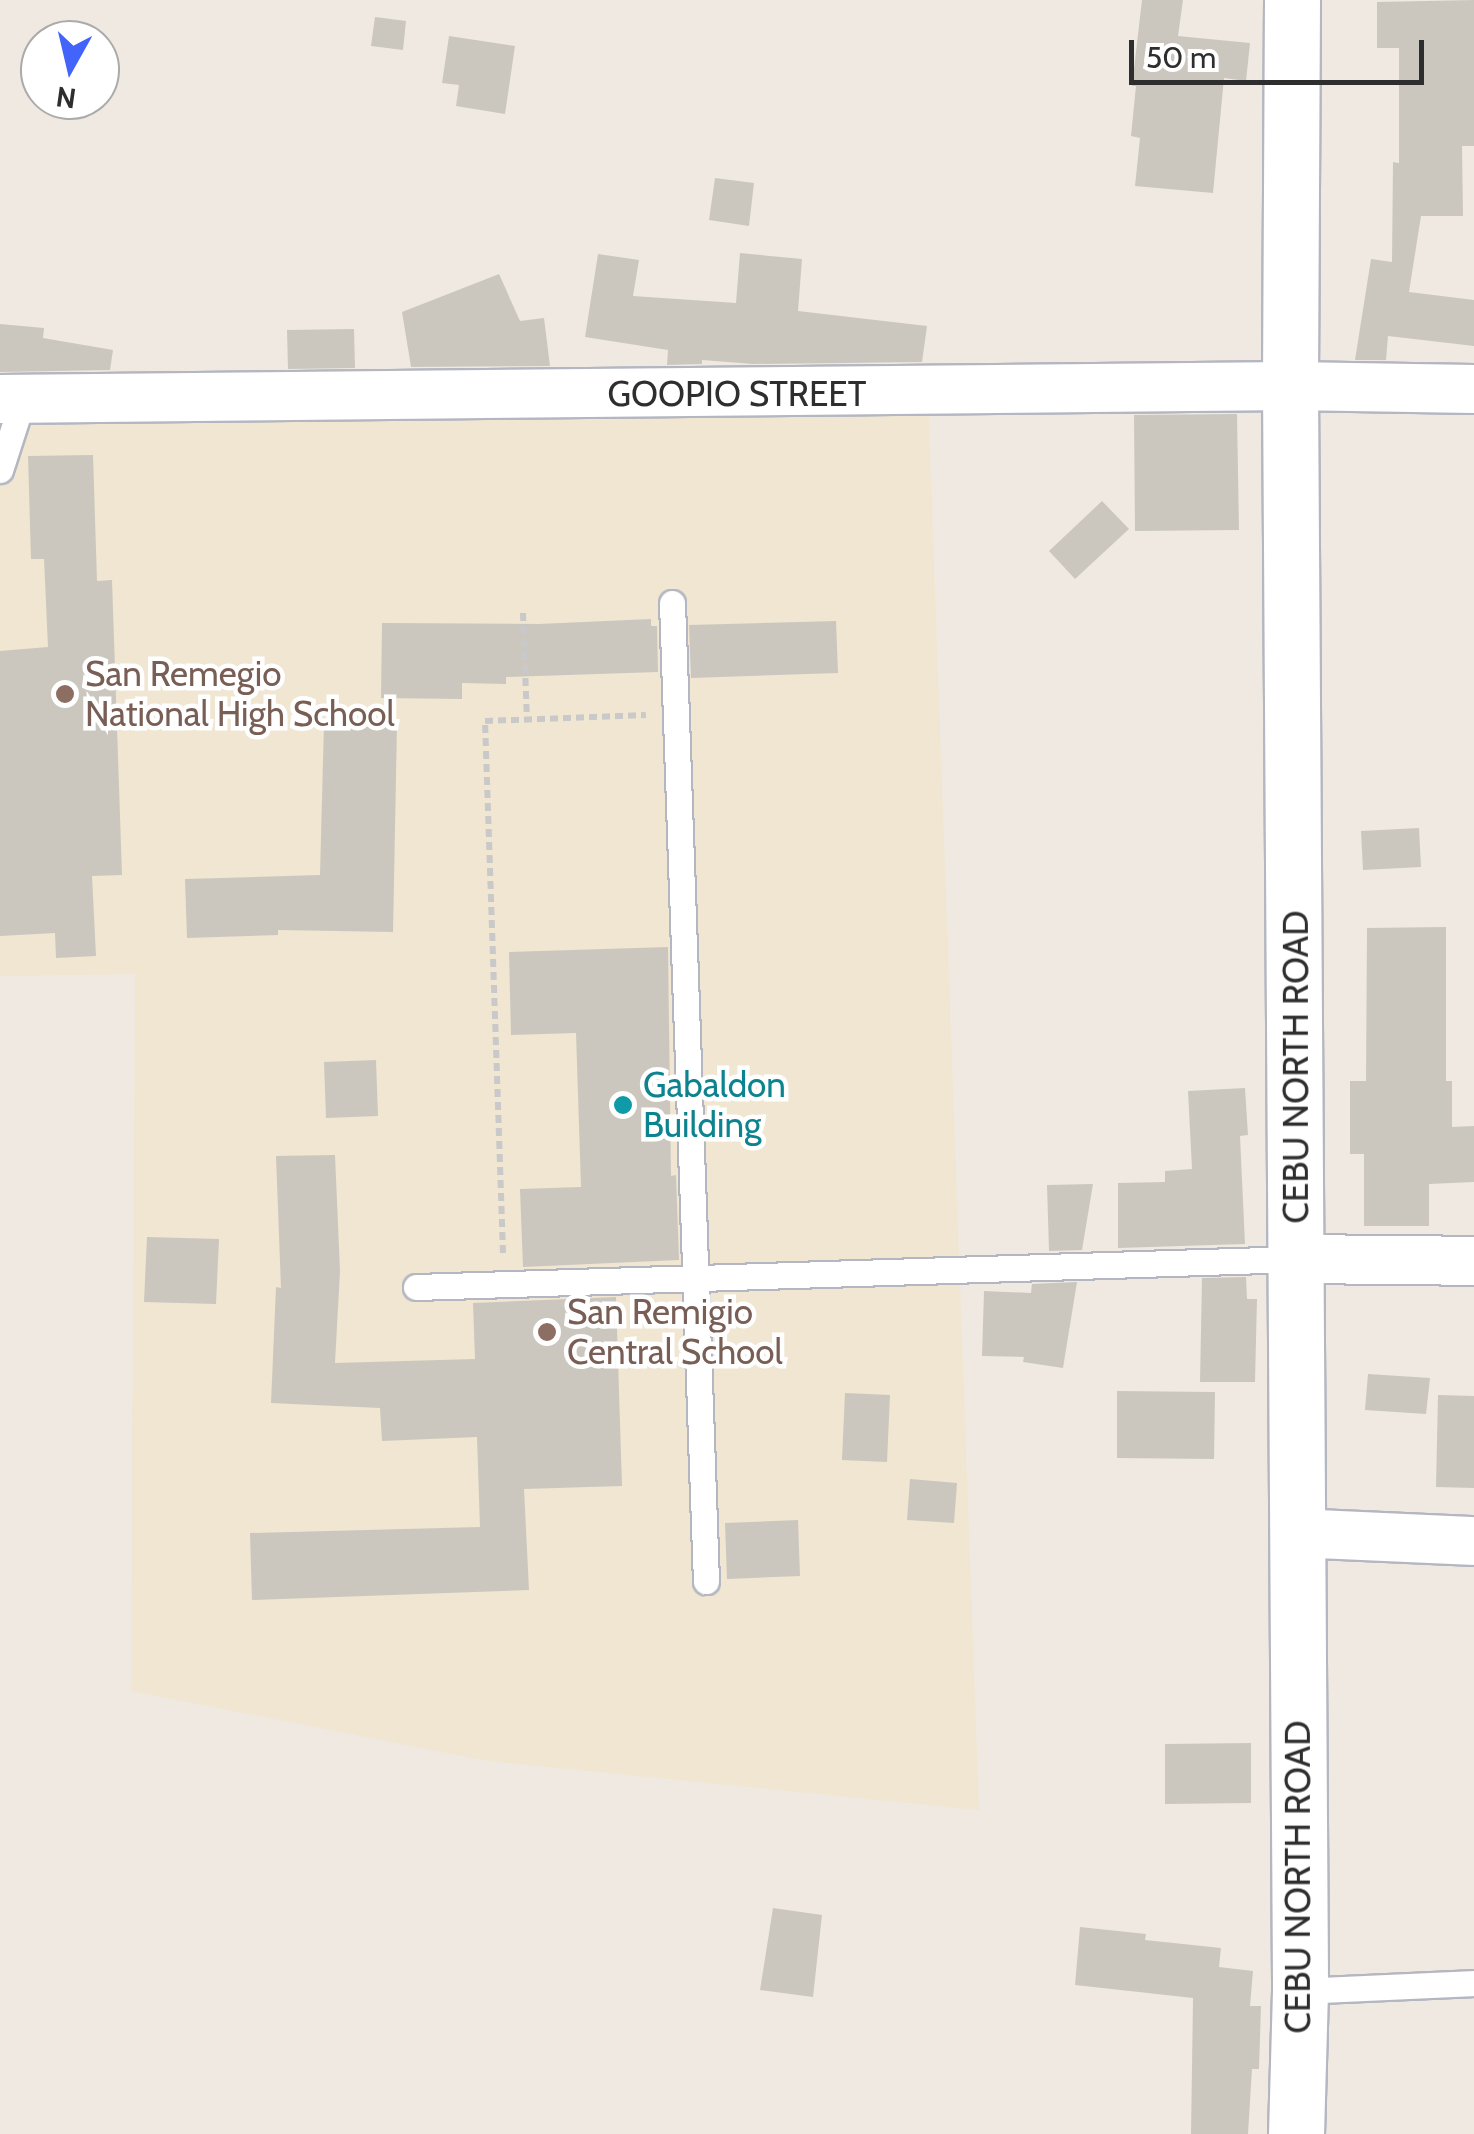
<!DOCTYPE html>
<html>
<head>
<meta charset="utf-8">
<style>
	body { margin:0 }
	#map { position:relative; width:1474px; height:2134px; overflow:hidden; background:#efe9e1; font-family:Cabin,sans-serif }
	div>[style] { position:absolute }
	.education>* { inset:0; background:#f0e6d1 }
	.building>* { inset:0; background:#cbc7bf }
	.path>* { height:6px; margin-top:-3px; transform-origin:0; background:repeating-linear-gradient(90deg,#c9c9c9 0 8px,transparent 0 13px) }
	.roads { filter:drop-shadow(2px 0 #b4b7c1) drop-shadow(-2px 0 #b4b7c1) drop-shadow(0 2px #b4b7c1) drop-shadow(0 -2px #b4b7c1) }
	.service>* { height:25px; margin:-12.5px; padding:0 12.5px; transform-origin:12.5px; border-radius:12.5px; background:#fff }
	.minor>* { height:48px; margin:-24px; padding:0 24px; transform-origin:24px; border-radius:24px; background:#fff }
	.secondary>* { height:55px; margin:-27.5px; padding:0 27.5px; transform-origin:27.5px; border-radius:27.5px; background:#fff }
	.dots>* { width:28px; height:28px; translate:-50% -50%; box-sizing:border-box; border:5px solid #fff; border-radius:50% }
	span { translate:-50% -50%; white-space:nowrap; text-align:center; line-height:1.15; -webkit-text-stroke:9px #fff; paint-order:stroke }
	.street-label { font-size:35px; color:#2e2e2e }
	.education-label { font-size:35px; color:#785e54 }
	.left { translate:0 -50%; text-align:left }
	.culture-label { font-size:35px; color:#0d838f }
	.north { position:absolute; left:20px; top:20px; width:100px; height:100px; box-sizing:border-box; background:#fff; border:2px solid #ababab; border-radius:50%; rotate:188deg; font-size:28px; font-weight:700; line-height:40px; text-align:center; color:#2e2e2e }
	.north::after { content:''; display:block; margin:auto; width:35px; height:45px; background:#4264fb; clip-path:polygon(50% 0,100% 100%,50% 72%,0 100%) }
	.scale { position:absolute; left:1129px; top:40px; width:295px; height:45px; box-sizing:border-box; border:5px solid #2e2e2e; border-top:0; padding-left:12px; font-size:30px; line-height:35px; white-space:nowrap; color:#2e2e2e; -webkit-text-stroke:8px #fff; paint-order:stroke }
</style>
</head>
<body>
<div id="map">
	<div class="education">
		<i style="clip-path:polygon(928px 398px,979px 1810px,488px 1761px,131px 1691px,135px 974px,0 976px,0 414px)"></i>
	</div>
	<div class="building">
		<i style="clip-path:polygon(1142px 0,1183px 0,1178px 36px,1250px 43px,1246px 81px,1224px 78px,1213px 193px,1135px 186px,1140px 138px,1131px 136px,1136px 86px,1132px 86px)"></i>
		<i style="clip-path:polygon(1474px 0,1474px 146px,1462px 146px,1463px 216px,1421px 216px,1409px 292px,1474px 300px,1474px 346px,1388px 336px,1386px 360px,1355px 360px,1371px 259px,1392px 262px,1393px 162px,1399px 163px,1399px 48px,1377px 48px,1377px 2px)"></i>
		<i style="clip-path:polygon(375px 17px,406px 21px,403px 50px,371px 46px)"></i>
		<i style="clip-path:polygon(449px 36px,515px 46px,505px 114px,456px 106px,459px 85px,442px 83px)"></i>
		<i style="clip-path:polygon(715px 178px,754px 183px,749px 226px,709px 220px)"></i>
		<i style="clip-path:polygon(740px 253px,802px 259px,798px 311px,927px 326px,922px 362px,753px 364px,702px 360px,702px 364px,667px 365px,668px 350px,585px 337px,598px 254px,639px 260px,633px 296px,736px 303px)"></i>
		<i style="clip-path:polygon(499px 274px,520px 321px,544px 318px,550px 366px,411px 367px,402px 312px)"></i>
		<i style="clip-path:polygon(0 324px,44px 328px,43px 338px,113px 350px,110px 370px,0 372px)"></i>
		<i style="clip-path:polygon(354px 329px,355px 368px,288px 369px,287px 330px)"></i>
		<i style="clip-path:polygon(1237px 414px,1239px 530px,1135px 531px,1134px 415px)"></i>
		<i style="clip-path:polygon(93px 455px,97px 581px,112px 580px,122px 875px,92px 876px,96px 956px,56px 958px,55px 933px,0 936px,0 651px,48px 647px,44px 559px,31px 559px,28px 456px)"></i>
		<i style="clip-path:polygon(1102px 501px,1129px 529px,1075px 579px,1049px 551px)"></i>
		<i style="clip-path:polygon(651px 619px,651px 626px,657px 626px,658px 672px,506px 677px,506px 684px,462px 683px,462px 699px,381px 698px,382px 623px,539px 624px)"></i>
		<i style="clip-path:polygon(836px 621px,838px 673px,691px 678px,689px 625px)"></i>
		<i style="clip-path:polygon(324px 723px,397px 725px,393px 932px,278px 930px,278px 935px,187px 938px,185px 879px,320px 875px)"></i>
		<i style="clip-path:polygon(1419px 828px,1421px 867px,1363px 870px,1361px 831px)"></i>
		<i style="clip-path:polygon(1446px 927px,1446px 1081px,1452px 1081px,1452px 1127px,1474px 1126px,1474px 1182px,1429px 1184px,1429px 1226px,1364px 1226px,1364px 1154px,1350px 1154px,1350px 1081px,1366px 1081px,1367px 928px)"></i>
		<i style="clip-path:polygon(668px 947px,671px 1176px,676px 1175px,679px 1260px,523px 1267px,520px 1189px,581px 1187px,576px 1033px,511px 1035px,509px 952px)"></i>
		<i style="clip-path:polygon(376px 1060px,378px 1116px,326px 1118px,324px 1062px)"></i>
		<i style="clip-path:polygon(1245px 1088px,1248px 1135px,1240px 1136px,1245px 1244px,1118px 1248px,1118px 1183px,1165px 1182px,1165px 1171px,1192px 1169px,1188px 1091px)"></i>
		<i style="clip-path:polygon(335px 1155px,340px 1271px,335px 1363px,475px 1359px,473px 1303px,616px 1297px,622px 1486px,524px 1489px,529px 1590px,252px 1600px,250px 1533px,480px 1527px,477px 1437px,382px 1441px,380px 1408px,271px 1403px,276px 1287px,281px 1288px,276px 1156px)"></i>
		<i style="clip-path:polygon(1093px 1184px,1082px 1250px,1049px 1251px,1047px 1185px)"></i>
		<i style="clip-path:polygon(147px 1237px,219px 1239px,216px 1304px,144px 1302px)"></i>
		<i style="clip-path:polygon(1246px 1277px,1247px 1299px,1257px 1299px,1255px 1382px,1200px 1382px,1202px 1278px)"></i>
		<i style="clip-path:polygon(1077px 1282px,1063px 1368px,1023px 1362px,1024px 1357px,982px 1356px,984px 1291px,1031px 1293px,1032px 1284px)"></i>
		<i style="clip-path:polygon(1368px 1374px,1430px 1378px,1426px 1414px,1365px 1410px)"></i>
		<i style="clip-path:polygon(1117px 1391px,1215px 1392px,1214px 1459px,1117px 1458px)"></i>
		<i style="clip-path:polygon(845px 1393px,890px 1395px,887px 1462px,842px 1460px)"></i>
		<i style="clip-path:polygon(1438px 1395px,1474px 1396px,1474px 1488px,1436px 1487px)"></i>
		<i style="clip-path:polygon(910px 1479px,957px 1483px,954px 1523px,907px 1520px)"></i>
		<i style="clip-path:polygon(798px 1520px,800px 1576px,727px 1579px,725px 1523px)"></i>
		<i style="clip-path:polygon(1251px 1743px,1251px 1803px,1165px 1804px,1165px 1744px)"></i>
		<i style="clip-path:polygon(773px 1908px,822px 1915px,813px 1997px,760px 1990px)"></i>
		<i style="clip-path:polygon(1080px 1927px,1146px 1934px,1145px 1940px,1221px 1948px,1219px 1967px,1253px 1971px,1250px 2006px,1261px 2006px,1259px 2069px,1252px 2069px,1248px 2134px,1191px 2134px,1193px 1998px,1075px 1985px)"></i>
	</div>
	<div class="path">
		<i style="left:523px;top:613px;width:107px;rotate:87.9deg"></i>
		<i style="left:503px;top:1253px;width:532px;rotate:-91.94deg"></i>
		<i style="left:485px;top:721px;width:161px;rotate:-2.1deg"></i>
	</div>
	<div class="roads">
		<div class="service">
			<i style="left:0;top:470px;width:75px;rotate:-72.1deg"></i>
			<i style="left:672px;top:603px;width:979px;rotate:88.01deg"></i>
			<i style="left:416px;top:1287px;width:881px;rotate:-1.82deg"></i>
			<i style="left:1300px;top:1991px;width:174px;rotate:-2.6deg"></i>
		</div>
		<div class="minor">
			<i style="left:0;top:399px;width:1290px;rotate:-0.58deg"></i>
			<i style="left:1290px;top:386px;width:184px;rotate:0.9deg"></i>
			<i style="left:1297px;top:1259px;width:177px;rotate:0.6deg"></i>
			<i style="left:1297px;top:1533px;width:177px;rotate:2.6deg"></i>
		</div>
		<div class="secondary">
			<i style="left:1292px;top:0;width:386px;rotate:90.3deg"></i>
			<i style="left:1290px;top:386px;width:1605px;rotate:89.64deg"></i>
			<i style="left:1300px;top:1991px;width:143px;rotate:91.6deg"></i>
		</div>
	</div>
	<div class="dots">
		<i style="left:65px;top:694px;background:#8d6e63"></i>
		<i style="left:623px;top:1105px;background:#0f9aa8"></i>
		<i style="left:547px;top:1332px;background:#8d6e63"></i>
	</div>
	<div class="street-label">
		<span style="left:737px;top:394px">GOOPIO STREET</span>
		<span style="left:1296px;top:1067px;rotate:-90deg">CEBU NORTH ROAD</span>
		<span style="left:1298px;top:1877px;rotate:-90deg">CEBU NORTH ROAD</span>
	</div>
	<div class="education-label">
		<span class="left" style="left:85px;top:694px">San Remegio<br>National High School</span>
		<span class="left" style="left:567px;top:1332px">San Remigio<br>Central School</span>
	</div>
	<div class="culture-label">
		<span class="left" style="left:643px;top:1105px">Gabaldon<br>Building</span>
	</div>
	<div class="north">N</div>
	<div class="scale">50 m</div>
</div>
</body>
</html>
